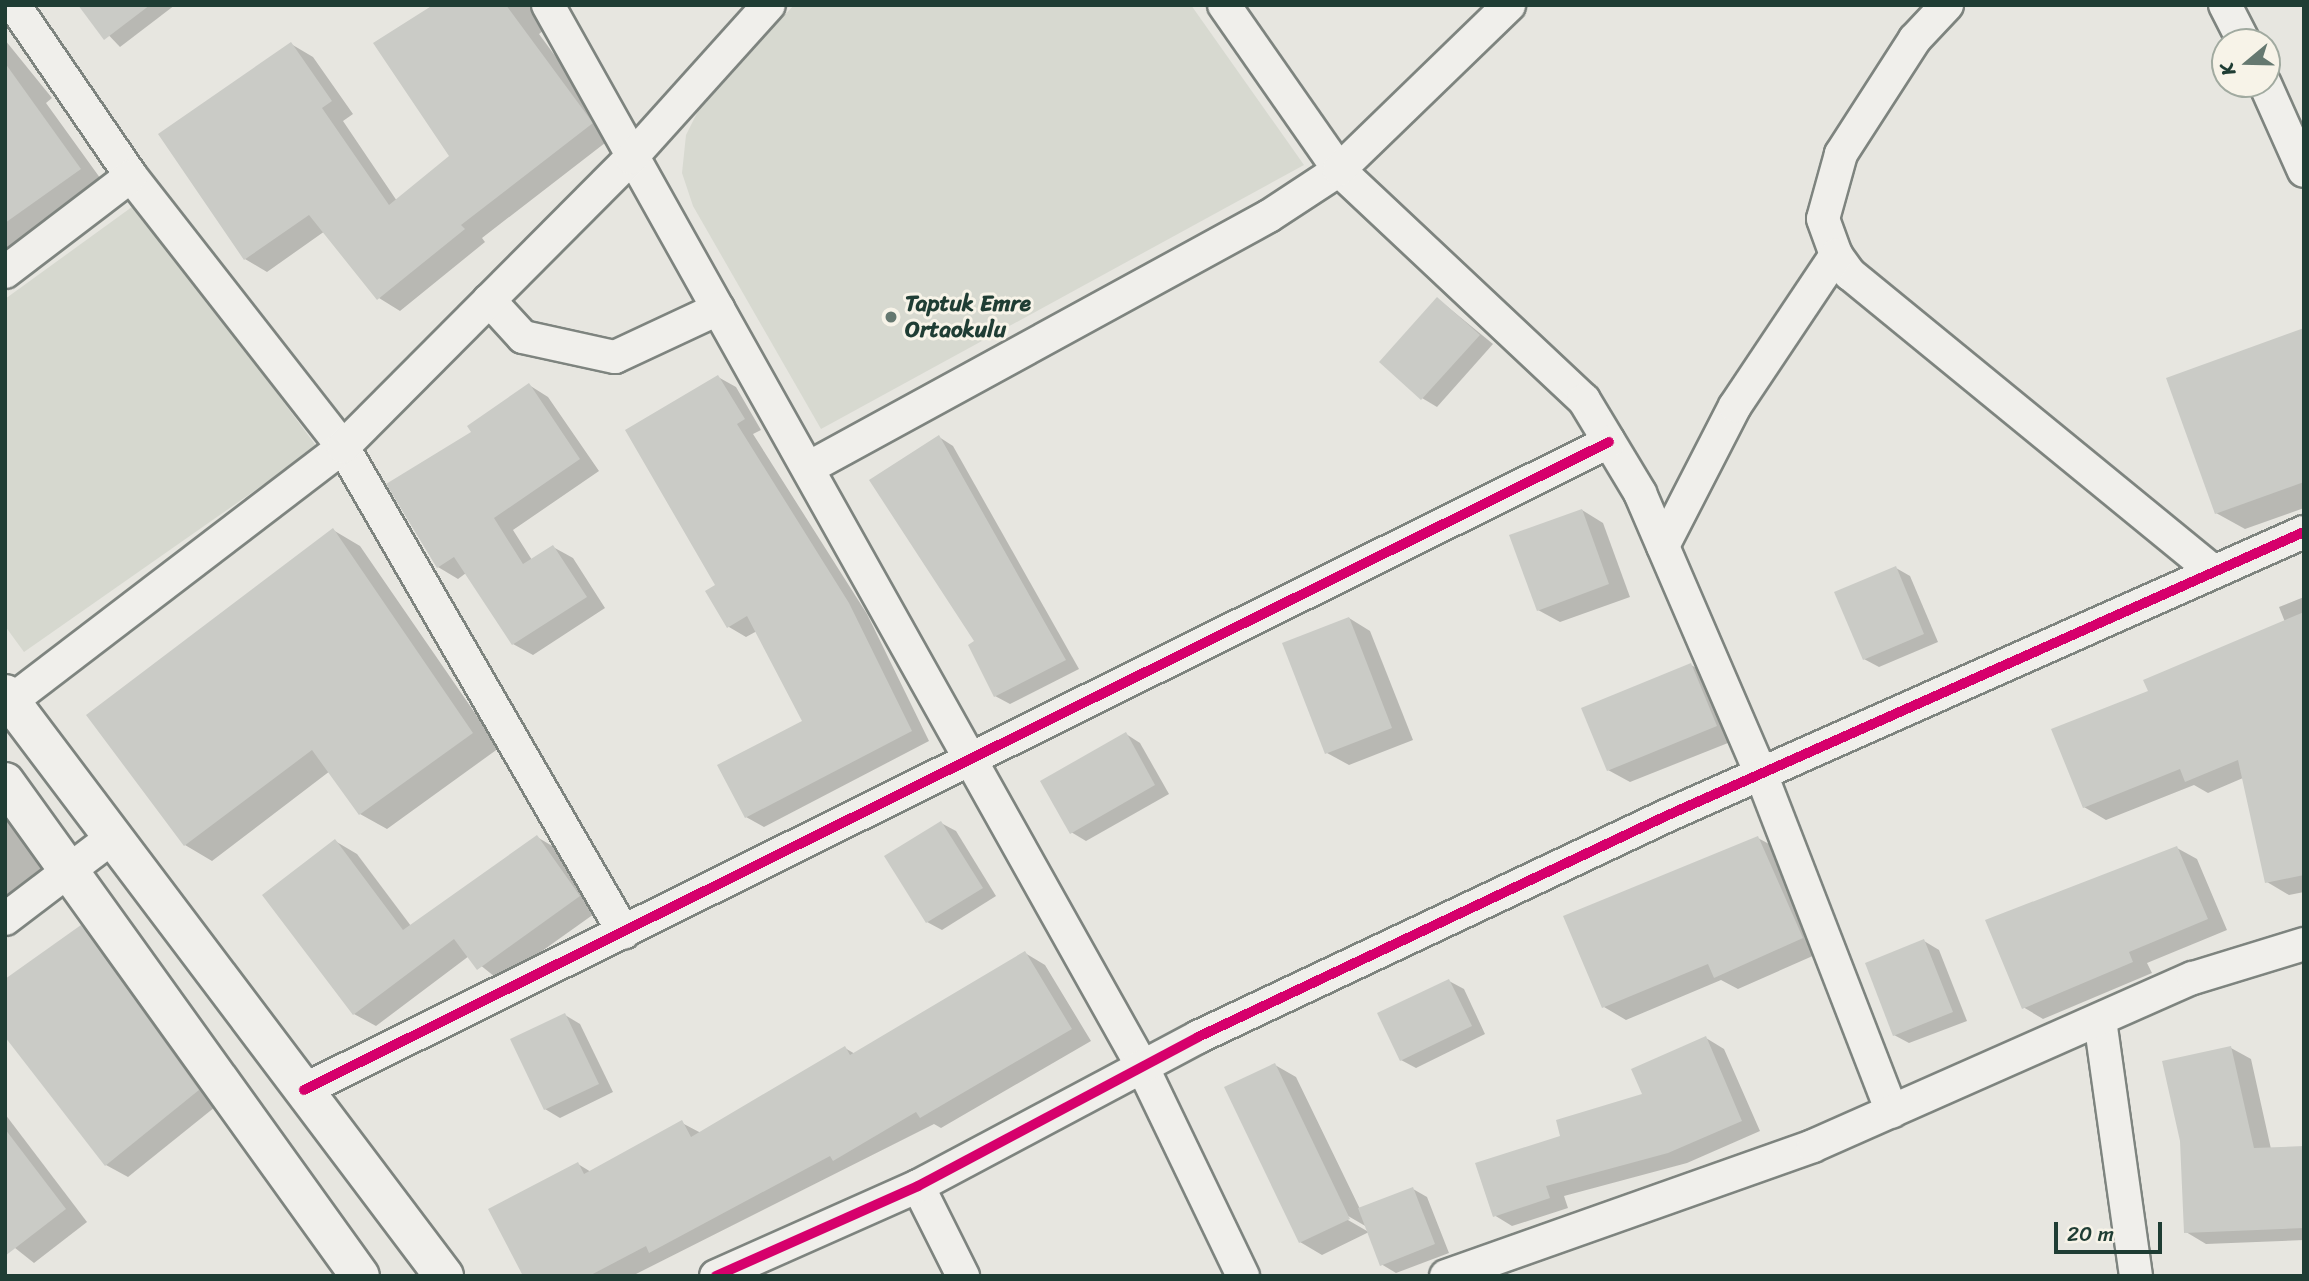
<!DOCTYPE html>
<html>
<head>
<meta charset="utf-8">
<style>
	body { margin:0 }
	#map { position:relative; width:2309px; height:1281px; overflow:hidden; background:#e7e6e0; font-family:Sriracha,sans-serif }
	div>[style] { position:absolute }
	.built>* { inset:0; background:#d7d9d0 }
	.green>* { inset:0; background:#d6d8cf }
	.shadow>* { inset:0; background:#0003 }
	.building>* { inset:0; background:#cacbc6 }
	.roads { filter:drop-shadow(2px 0 #7e847f) drop-shadow(-2px 0 #7e847f) drop-shadow(0 2px #7e847f) drop-shadow(0 -2px #7e847f) }
	.street>* { height:32px; margin:-16px; padding:0 16px; transform-origin:16px; border-radius:16px; background:#f0efeb }
	.primary>* { height:38px; margin:-19px; padding:0 19px; transform-origin:19px; border-radius:19px; background:#f0efeb }
	.cycleway>* { height:10px; margin:-5px; padding:0 5px; transform-origin:5px; border-radius:5px; background:#d6006c }
	.dots>* { width:19px; height:19px; translate:-50% -50%; box-sizing:border-box; border:4px solid #f7f3e8; border-radius:50% }
	span { translate:-50% -50%; white-space:nowrap; text-align:center; line-height:1.15; -webkit-text-stroke:6px #f7f3e8; paint-order:stroke }
	.poi-label { font-size:23px; color:#1f3d34; font-weight:700 }
	.left { translate:0 -50%; text-align:left }
	.frame { position:absolute; inset:0; border:7px solid #1f3d34; pointer-events:none }
	.north { position:absolute; left:2211px; top:28px; width:70px; height:70px; box-sizing:border-box; background:#f7f3e8; border:2px solid #a1aaa0; border-radius:50%; rotate:251deg; font-size:19px; font-weight:700; line-height:28px; text-align:center; color:#1f3d34 }
	.north::after { content:''; display:block; margin:auto; width:24px; height:32px; background:#657870; clip-path:polygon(50% 0,100% 100%,50% 72%,0 100%) }
	.scale { position:absolute; left:2054px; top:1222px; width:108px; height:32px; box-sizing:border-box; border:4px solid #1f3d34; border-top:0; padding-left:9px; font-size:21px; line-height:24px; white-space:nowrap; color:#1f3d34; -webkit-text-stroke:5px #f7f3e8; paint-order:stroke }
</style>
</head>
<body>
<div id="map">
	<div class="built">
		<i style="clip-path:polygon(794px 5px,1191px 5px,1304px 165px,821px 429px,693px 206px,682px 173px,686px 135px,702px 103px)"></i>
	</div>
	<div class="green">
		<i style="clip-path:polygon(136px 204px,317px 447px,24px 652px,5px 626px,5px 299px)"></i>
	</div>
	<div class="shadow">
		<i style="clip-path:polygon(80px 5px,175px 5px,120px 47px)"></i>
		<i style="clip-path:polygon(437px 5px,540px 5px,552px 24px,539px 34px,614px 136px,482px 238px,485px 242px,400px 311px,379px 298px,325px 231px,267px 272px,245px 259px,291px 44px,313px 57px,353px 114px,343px 121px,397px 201px,452px 157px)"></i>
		<i style="clip-path:polygon(5px 40px,52px 98px,46px 103px,103px 182px,5px 255px)"></i>
		<i style="clip-path:polygon(1438px 299px,1493px 344px,1437px 407px,1422px 398px)"></i>
		<i style="clip-path:polygon(2304px 330px,2304px 508px,2245px 529px,2216px 513px)"></i>
		<i style="clip-path:polygon(718px 377px,736px 387px,761px 430px,753px 434px,867px 614px,929px 741px,764px 827px,746px 817px,804px 722px,757px 631px,746px 637px,729px 627px,707px 592px,717px 586px)"></i>
		<i style="clip-path:polygon(529px 385px,548px 397px,599px 471px,513px 530px,532px 560px,553px 547px,573px 558px,605px 608px,533px 655px,513px 644px,466px 573px,458px 579px,438px 567px,473px 432px)"></i>
		<i style="clip-path:polygon(939px 437px,953px 446px,1079px 669px,1010px 704px,995px 696px,977px 642px)"></i>
		<i style="clip-path:polygon(1582px 510px,1603px 523px,1630px 597px,1560px 622px,1538px 610px)"></i>
		<i style="clip-path:polygon(333px 530px,360px 546px,499px 748px,387px 829px,360px 814px,330px 771px,212px 861px,185px 845px)"></i>
		<i style="clip-path:polygon(1896px 568px,1910px 576px,1938px 642px,1879px 667px,1864px 659px)"></i>
		<i style="clip-path:polygon(2304px 597px,2304px 892px,2289px 895px,2267px 882px,2243px 778px,2208px 793px,2194px 785px,2106px 820px,2084px 807px,2150px 692px,2285px 622px,2279px 607px)"></i>
		<i style="clip-path:polygon(1349px 618px,1370px 631px,1413px 740px,1349px 765px,1327px 753px)"></i>
		<i style="clip-path:polygon(1691px 665px,1713px 677px,1738px 739px,1630px 782px,1608px 770px)"></i>
		<i style="clip-path:polygon(1126px 734px,1140px 743px,1169px 794px,1086px 841px,1071px 832px)"></i>
		<i style="clip-path:polygon(5px 803px,58px 873px,5px 913px)"></i>
		<i style="clip-path:polygon(941px 823px,956px 831px,996px 896px,942px 930px,927px 922px)"></i>
		<i style="clip-path:polygon(537px 837px,559px 850px,601px 909px,500px 981px,469px 956px,376px 1026px,354px 1014px,335px 841px,357px 854px,411px 926px)"></i>
		<i style="clip-path:polygon(1758px 838px,1780px 850px,1824px 951px,1738px 989px,1721px 980px,1626px 1020px,1604px 1007px)"></i>
		<i style="clip-path:polygon(2177px 848px,2197px 859px,2227px 930px,2147px 963px,2152px 973px,2043px 1019px,2023px 1007px,1987px 921px)"></i>
		<i style="clip-path:polygon(81px 927px,103px 939px,220px 1103px,128px 1177px,106px 1165px)"></i>
		<i style="clip-path:polygon(1924px 941px,1939px 950px,1967px 1021px,1909px 1043px,1894px 1035px)"></i>
		<i style="clip-path:polygon(1025px 953px,1045px 965px,1091px 1041px,941px 1128px,934px 1124px,632px 1276px,525px 1276px,578px 1164px,591px 1172px,682px 1123px,701px 1133px,845px 1048px,855px 1054px)"></i>
		<i style="clip-path:polygon(1449px 981px,1464px 989px,1485px 1034px,1416px 1068px,1401px 1060px)"></i>
		<i style="clip-path:polygon(565px 1015px,580px 1024px,613px 1092px,560px 1118px,545px 1109px)"></i>
		<i style="clip-path:polygon(1706px 1038px,1724px 1049px,1760px 1131px,1687px 1163px,1564px 1196px,1568px 1208px,1512px 1226px,1494px 1215px,1563px 1138px,1644px 1096px)"></i>
		<i style="clip-path:polygon(2231px 1048px,2251px 1059px,2271px 1149px,2304px 1147px,2304px 1240px,2206px 1244px,2186px 1232px)"></i>
		<i style="clip-path:polygon(evenodd,1275px 1065px,1296px 1077px,1360px 1209px,1413px 1189px,1427px 1197px,1449px 1253px,1396px 1273px,1381px 1264px,1369px 1232px,1322px 1255px,1300px 1242px,1275px 1065px,1343px 1213px,1367px 1227px,1367px 1231px,1341px 1216px,1343px 1213px)"></i>
		<i style="clip-path:polygon(5px 1114px,87px 1222px,34px 1263px,5px 1240px)"></i>
	</div>
	<div class="building">
		<i style="clip-path:polygon(78px 5px,150px 5px,104px 40px)"></i>
		<i style="clip-path:polygon(433px 5px,506px 5px,593px 123px,461px 225px,465px 229px,377px 300px,309px 215px,244px 260px,158px 134px,291px 42px,332px 101px,322px 108px,389px 205px,449px 156px,373px 43px)"></i>
		<i style="clip-path:polygon(5px 63px,81px 169px,5px 223px)"></i>
		<i style="clip-path:polygon(1437px 297px,1480px 335px,1421px 400px,1379px 362px)"></i>
		<i style="clip-path:polygon(2304px 328px,2304px 482px,2215px 514px,2166px 378px)"></i>
		<i style="clip-path:polygon(718px 375px,745px 419px,737px 424px,849px 603px,912px 731px,745px 818px,717px 765px,802px 721px,747px 616px,727px 628px,705px 591px,715px 585px,625px 430px)"></i>
		<i style="clip-path:polygon(529px 383px,580px 459px,494px 518px,523px 564px,553px 545px,587px 597px,512px 645px,454px 557px,437px 568px,386px 484px,471px 432px,467px 426px)"></i>
		<i style="clip-path:polygon(939px 435px,1066px 660px,994px 697px,968px 645px,974px 641px,869px 480px)"></i>
		<i style="clip-path:polygon(1582px 509px,1609px 584px,1537px 611px,1509px 535px)"></i>
		<i style="clip-path:polygon(333px 528px,473px 733px,359px 815px,312px 750px,184px 846px,86px 715px)"></i>
		<i style="clip-path:polygon(1896px 566px,1924px 634px,1863px 660px,1834px 592px)"></i>
		<i style="clip-path:polygon(2304px 612px,2304px 875px,2265px 883px,2238px 760px,2185px 782px,2180px 769px,2083px 808px,2051px 729px,2148px 691px,2143px 680px)"></i>
		<i style="clip-path:polygon(1349px 617px,1392px 728px,1325px 754px,1282px 643px)"></i>
		<i style="clip-path:polygon(1691px 663px,1717px 726px,1607px 771px,1581px 708px)"></i>
		<i style="clip-path:polygon(1126px 732px,1155px 785px,1070px 834px,1040px 781px)"></i>
		<i style="clip-path:polygon(941px 821px,983px 888px,926px 923px,884px 856px)"></i>
		<i style="clip-path:polygon(537px 835px,580px 896px,477px 970px,454px 939px,353px 1015px,262px 895px,335px 839px,403px 930px)"></i>
		<i style="clip-path:polygon(1758px 836px,1803px 938px,1714px 978px,1708px 964px,1602px 1008px,1563px 916px)"></i>
		<i style="clip-path:polygon(2177px 846px,2208px 919px,2129px 952px,2133px 962px,2022px 1009px,1985px 920px)"></i>
		<i style="clip-path:polygon(81px 925px,199px 1090px,105px 1166px,5px 1037px,5px 979px)"></i>
		<i style="clip-path:polygon(1924px 939px,1953px 1012px,1893px 1036px,1865px 963px)"></i>
		<i style="clip-path:polygon(1025px 951px,1072px 1029px,920px 1118px,916px 1112px,833px 1161px,830px 1156px,649px 1253px,646px 1246px,589px 1276px,523px 1276px,488px 1209px,578px 1162px,584px 1174px,682px 1120px,691px 1137px,845px 1046px,850px 1055px)"></i>
		<i style="clip-path:polygon(1449px 979px,1472px 1026px,1400px 1061px,1377px 1013px)"></i>
		<i style="clip-path:polygon(565px 1013px,599px 1084px,544px 1110px,510px 1039px)"></i>
		<i style="clip-path:polygon(1706px 1036px,1742px 1121px,1668px 1153px,1546px 1186px,1550px 1198px,1493px 1217px,1475px 1163px,1560px 1136px,1556px 1120px,1642px 1094px,1631px 1069px)"></i>
		<i style="clip-path:polygon(2231px 1046px,2254px 1148px,2304px 1146px,2304px 1228px,2184px 1233px,2180px 1141px,2162px 1061px)"></i>
		<i style="clip-path:polygon(1275px 1063px,1350px 1219px,1299px 1243px,1224px 1087px)"></i>
		<i style="clip-path:polygon(5px 1129px,66px 1209px,5px 1256px)"></i>
		<i style="clip-path:polygon(1413px 1187px,1435px 1244px,1380px 1266px,1358px 1208px)"></i>
	</div>
	<div class="roads">
		<div class="street">
			<i style="left:14px;top:5px;width:207px;rotate:55.6deg"></i>
			<i style="left:131px;top:176px;width:344px;rotate:52deg"></i>
			<i style="left:343px;top:447px;width:561px;rotate:59.96deg"></i>
			<i style="left:548px;top:5px;width:1216px;rotate:60.76deg"></i>
			<i style="left:1142px;top:1066px;width:233px;rotate:64.3deg"></i>
			<i style="left:1224px;top:5px;width:201px;rotate:55.1deg"></i>
			<i style="left:1339px;top:170px;width:336px;rotate:43.2deg"></i>
			<i style="left:1584px;top:400px;width:109px;rotate:58.9deg"></i>
			<i style="left:1640px;top:493px;width:306px;rotate:66.7deg"></i>
			<i style="left:1761px;top:774px;width:362px;rotate:68.8deg"></i>
			<i style="left:1947px;top:5px;width:47px;rotate:133.3deg"></i>
			<i style="left:1915px;top:39px;width:137px;rotate:122.8deg"></i>
			<i style="left:1841px;top:154px;width:67px;rotate:105.5deg"></i>
			<i style="left:1823px;top:219px;width:38px;rotate:70deg"></i>
			<i style="left:1836px;top:255px;width:24px;rotate:54deg"></i>
			<i style="left:1850px;top:274px;width:470px;rotate:39.3deg"></i>
			<i style="left:2225px;top:5px;width:42px;rotate:62.8deg"></i>
			<i style="left:2265px;top:84px;width:95px;rotate:65.9deg"></i>
			<i style="left:5px;top:272px;width:158px;rotate:-37.3deg"></i>
			<i style="left:489px;top:300px;width:50px;rotate:47.4deg"></i>
			<i style="left:523px;top:337px;width:94px;rotate:12.3deg"></i>
			<i style="left:615px;top:357px;width:114px;rotate:-25deg"></i>
			<i style="left:810px;top:467px;width:523px;rotate:-28.67deg"></i>
			<i style="left:1269px;top:216px;width:84px;rotate:-33.3deg"></i>
			<i style="left:1339px;top:170px;width:237px;rotate:-44.1deg"></i>
			<i style="left:1663px;top:546px;width:157px;rotate:-62.8deg"></i>
			<i style="left:1735px;top:406px;width:182px;rotate:-56.2deg"></i>
			<i style="left:11px;top:701px;width:418px;rotate:-37.4deg"></i>
			<i style="left:343px;top:447px;width:408px;rotate:-45.1deg"></i>
			<i style="left:631px;top:158px;width:206px;rotate:-48deg"></i>
			<i style="left:5px;top:919px;width:136px;rotate:-37.2deg"></i>
			<i style="left:2100px;top:1020px;width:259px;rotate:82deg"></i>
			<i style="left:304px;top:1090px;width:1457px;rotate:-26.41deg"></i>
			<i style="left:918px;top:1186px;width:101px;rotate:63.4deg"></i>
			<i style="left:716px;top:1276px;width:221px;rotate:-24deg"></i>
			<i style="left:918px;top:1186px;width:317px;rotate:-28deg"></i>
			<i style="left:1198px;top:1037px;width:518px;rotate:-25.28deg"></i>
			<i style="left:1666px;top:816px;width:698px;rotate:-24deg"></i>
			<i style="left:1446px;top:1276px;width:389px;rotate:-19.5deg"></i>
			<i style="left:1813px;top:1146px;width:415px;rotate:-23.9deg"></i>
			<i style="left:2193px;top:978px;width:116px;rotate:-17deg"></i>
		</div>
		<div class="primary">
			<i style="left:5px;top:694px;width:729px;rotate:52.97deg"></i>
			<i style="left:5px;top:782px;width:608px;rotate:54.3deg"></i>
		</div>
	</div>
	<div class="cycleway">
		<i style="left:304px;top:1090px;width:1457px;rotate:-26.41deg"></i>
		<i style="left:716px;top:1276px;width:221px;rotate:-24deg"></i>
		<i style="left:918px;top:1186px;width:317px;rotate:-28deg"></i>
		<i style="left:1198px;top:1037px;width:518px;rotate:-25.28deg"></i>
		<i style="left:1666px;top:816px;width:698px;rotate:-24deg"></i>
	</div>
	<div class="dots">
		<i style="left:891px;top:317px;background:#657870"></i>
	</div>
	<div class="poi-label">
		<span class="left" style="left:905px;top:317px">Taptuk Emre<br>Ortaokulu</span>
	</div>
	<div class="frame"></div>
	<div class="north">K</div>
	<div class="scale">20 m</div>
</div>
</body>
</html>
